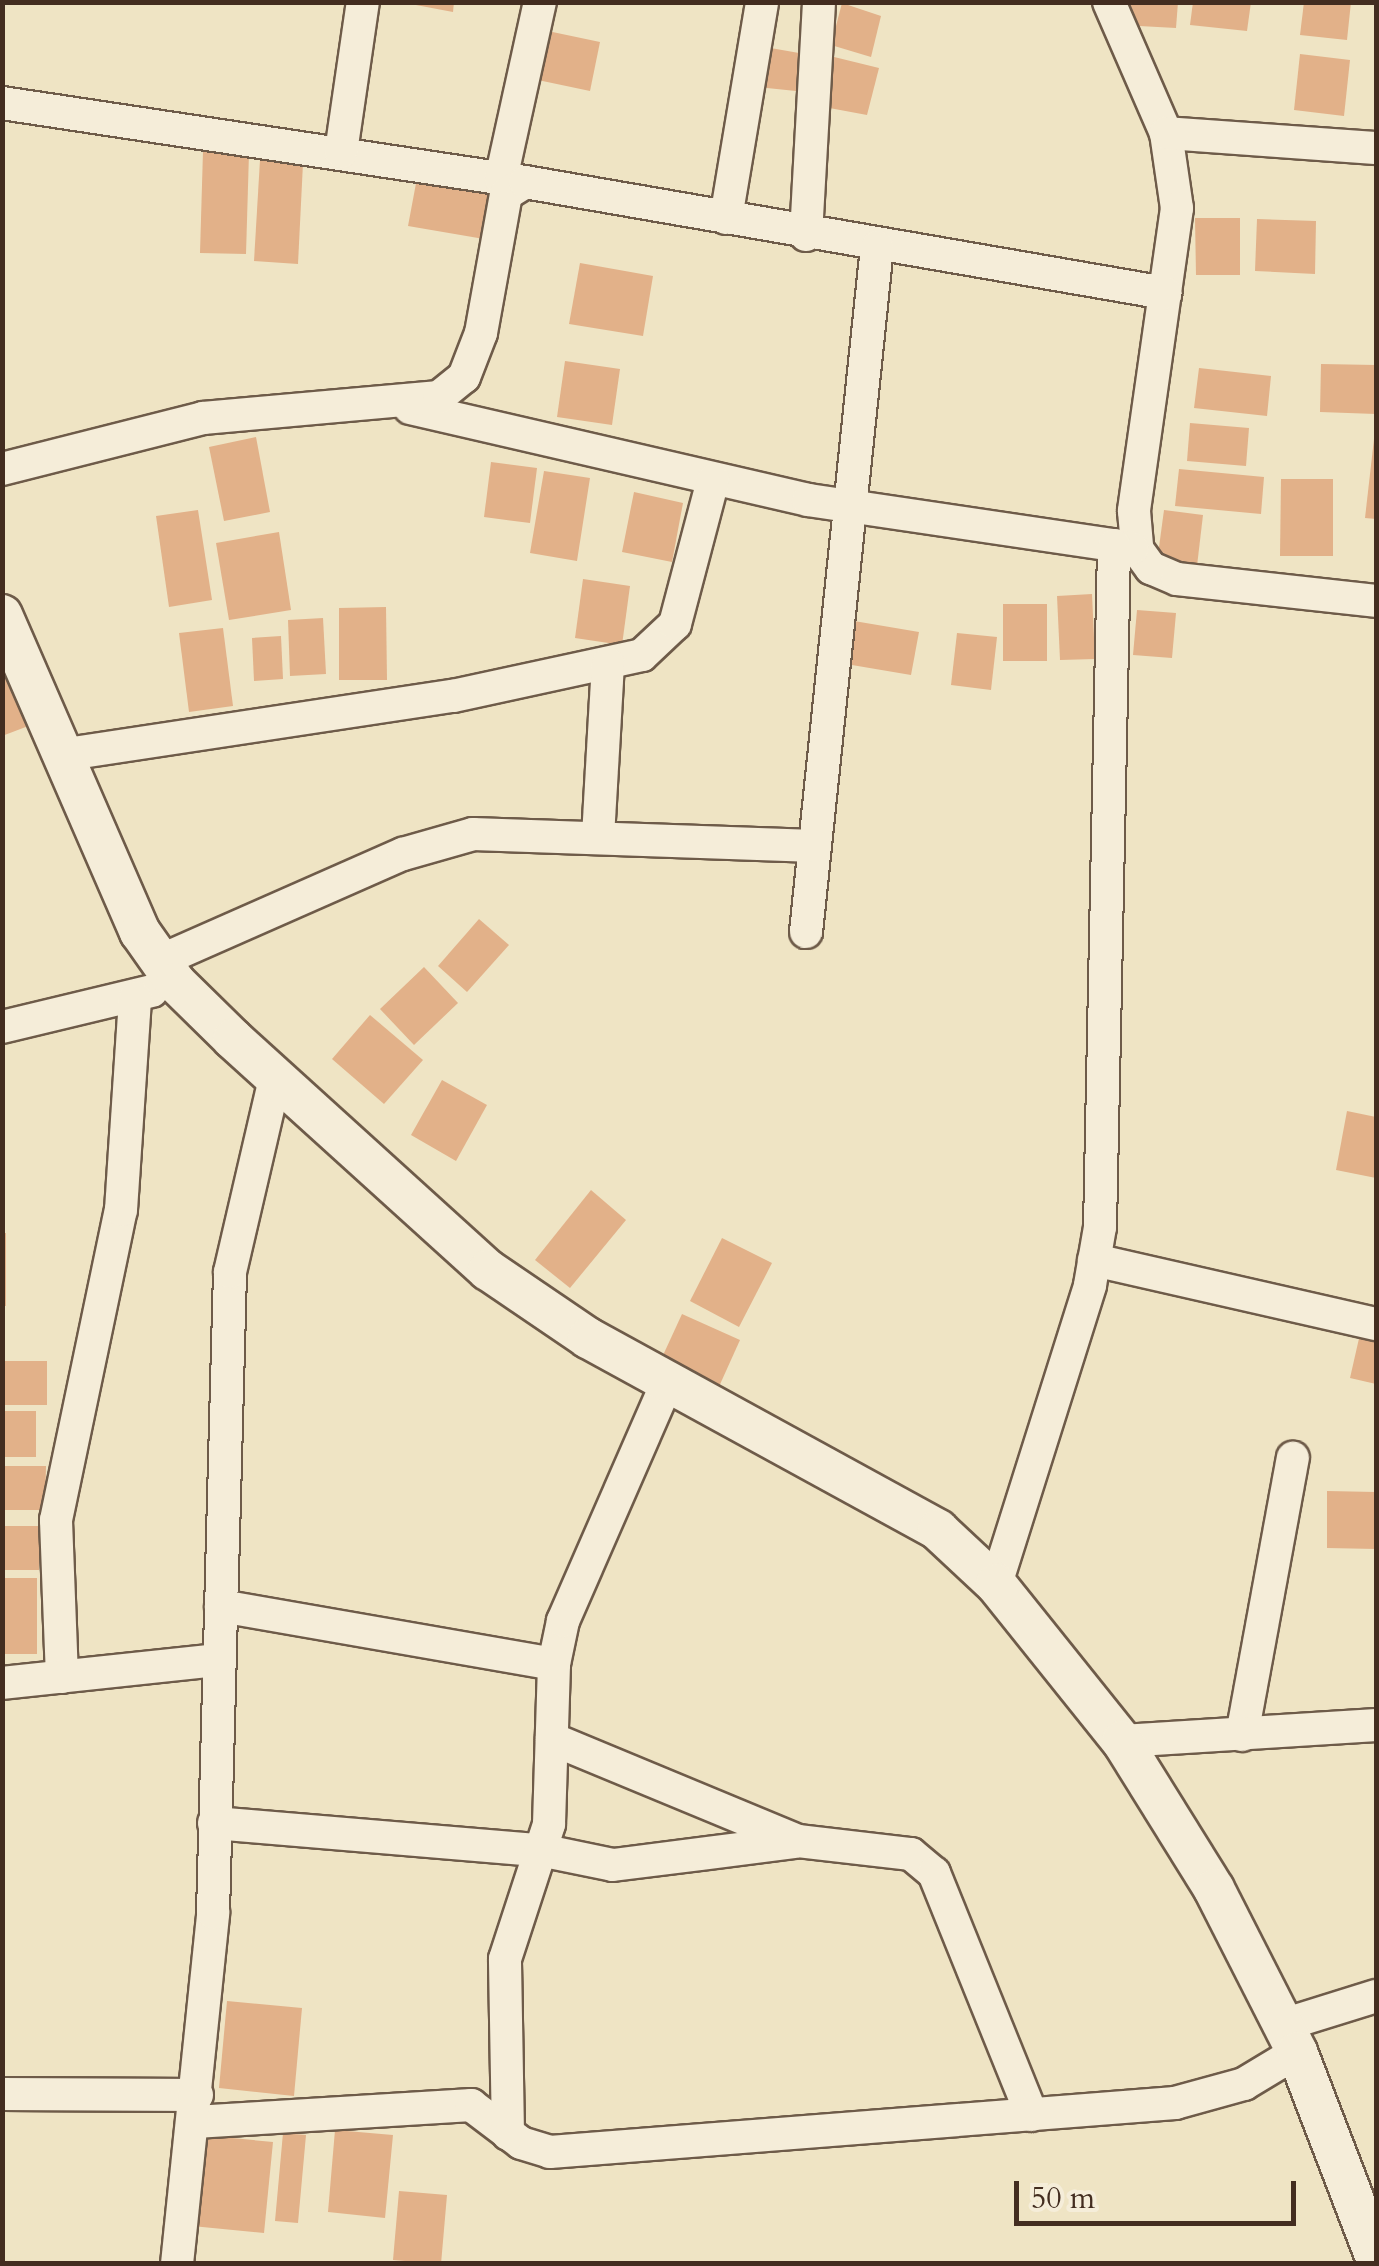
<!DOCTYPE html>
<html>
<head>
<meta charset="utf-8">
<style>
	body { margin:0 }
	#map { position:relative; width:1379px; height:2266px; overflow:hidden; background:#efe4c4; font-family:Cardo,serif }
	div>[style] { position:absolute }
	.building>* { inset:0; background:#e2b189 }
	.roads { filter:drop-shadow(2px 0 #6e5b49) drop-shadow(-2px 0 #6e5b49) drop-shadow(0 2px #6e5b49) drop-shadow(0 -2px #6e5b49) }
	.minor>* { height:32px; margin:-16px; padding:0 16px; transform-origin:16px; border-radius:16px; background:#f5edd9 }
	.tertiary>* { height:40px; margin:-20px; padding:0 20px; transform-origin:20px; border-radius:20px; background:#f5edd9 }
	span { translate:-50% -50%; white-space:nowrap; text-align:center; line-height:1.15; -webkit-text-stroke:8px #f5edd9; paint-order:stroke }
	.frame { position:absolute; inset:0; border:5px solid #432d20; pointer-events:none }
	.scale { position:absolute; left:1014px; top:2181px; width:282px; height:45px; box-sizing:border-box; border:5px solid #432d20; border-top:0; padding-left:12px; font-size:30px; line-height:35px; white-space:nowrap; color:#432d20; -webkit-text-stroke:8px #f5edd9; paint-order:stroke }
</style>
</head>
<body>
<div id="map">
	<div class="building">
		<i style="clip-path:polygon(400px 2px,454px 2px,453px 12px)"></i>
		<i style="clip-path:polygon(1122px 2px,1178px 2px,1176px 28px,1121px 25px)"></i>
		<i style="clip-path:polygon(1193px 2px,1251px 2px,1247px 31px,1190px 25px)"></i>
		<i style="clip-path:polygon(1304px 2px,1351px 2px,1347px 40px,1300px 35px)"></i>
		<i style="clip-path:polygon(842px 3px,881px 16px,871px 57px,831px 45px)"></i>
		<i style="clip-path:polygon(543px 30px,600px 42px,590px 91px,533px 79px)"></i>
		<i style="clip-path:polygon(765px 47px,799px 53px,796px 91px,756px 87px)"></i>
		<i style="clip-path:polygon(1300px 54px,1350px 60px,1344px 116px,1294px 110px)"></i>
		<i style="clip-path:polygon(826px 55px,879px 68px,867px 115px,824px 107px)"></i>
		<i style="clip-path:polygon(203px 151px,249px 153px,246px 254px,200px 253px)"></i>
		<i style="clip-path:polygon(260px 160px,303px 163px,298px 264px,254px 261px)"></i>
		<i style="clip-path:polygon(417px 178px,492px 192px,484px 239px,408px 226px)"></i>
		<i style="clip-path:polygon(1195px 218px,1240px 218px,1240px 275px,1196px 275px)"></i>
		<i style="clip-path:polygon(1257px 219px,1316px 221px,1315px 274px,1255px 271px)"></i>
		<i style="clip-path:polygon(580px 263px,653px 276px,643px 336px,569px 324px)"></i>
		<i style="clip-path:polygon(565px 361px,620px 369px,612px 425px,557px 417px)"></i>
		<i style="clip-path:polygon(1321px 364px,1376px 365px,1376px 414px,1320px 412px)"></i>
		<i style="clip-path:polygon(1199px 368px,1271px 376px,1267px 416px,1194px 408px)"></i>
		<i style="clip-path:polygon(1190px 423px,1249px 428px,1246px 466px,1187px 461px)"></i>
		<i style="clip-path:polygon(256px 437px,270px 512px,224px 521px,209px 447px)"></i>
		<i style="clip-path:polygon(1374px 439px,1376px 439px,1376px 519px,1365px 518px)"></i>
		<i style="clip-path:polygon(491px 462px,537px 468px,530px 523px,484px 517px)"></i>
		<i style="clip-path:polygon(1179px 469px,1264px 477px,1261px 514px,1175px 506px)"></i>
		<i style="clip-path:polygon(544px 471px,590px 478px,577px 561px,530px 553px)"></i>
		<i style="clip-path:polygon(1281px 479px,1333px 479px,1333px 556px,1280px 556px)"></i>
		<i style="clip-path:polygon(634px 492px,683px 503px,672px 562px,622px 552px)"></i>
		<i style="clip-path:polygon(198px 510px,212px 600px,169px 607px,156px 516px)"></i>
		<i style="clip-path:polygon(1164px 510px,1203px 515px,1197px 566px,1157px 562px)"></i>
		<i style="clip-path:polygon(279px 532px,291px 610px,229px 620px,216px 543px)"></i>
		<i style="clip-path:polygon(583px 579px,630px 586px,622px 645px,575px 638px)"></i>
		<i style="clip-path:polygon(1092px 594px,1095px 659px,1060px 660px,1057px 596px)"></i>
		<i style="clip-path:polygon(1003px 604px,1047px 604px,1047px 661px,1003px 661px)"></i>
		<i style="clip-path:polygon(386px 607px,387px 680px,339px 680px,339px 608px)"></i>
		<i style="clip-path:polygon(1137px 610px,1176px 613px,1172px 658px,1133px 655px)"></i>
		<i style="clip-path:polygon(323px 618px,326px 674px,290px 676px,288px 620px)"></i>
		<i style="clip-path:polygon(854px 621px,919px 632px,911px 675px,846px 664px)"></i>
		<i style="clip-path:polygon(223px 628px,233px 706px,189px 712px,179px 633px)"></i>
		<i style="clip-path:polygon(957px 633px,997px 637px,991px 690px,951px 685px)"></i>
		<i style="clip-path:polygon(281px 636px,283px 679px,254px 681px,252px 638px)"></i>
		<i style="clip-path:polygon(11px 675px,31px 725px,2px 736px,2px 678px)"></i>
		<i style="clip-path:polygon(479px 919px,509px 945px,467px 992px,438px 966px)"></i>
		<i style="clip-path:polygon(424px 967px,458px 1003px,414px 1045px,380px 1009px)"></i>
		<i style="clip-path:polygon(370px 1015px,423px 1060px,384px 1104px,332px 1059px)"></i>
		<i style="clip-path:polygon(442px 1080px,487px 1105px,456px 1161px,411px 1135px)"></i>
		<i style="clip-path:polygon(1347px 1111px,1376px 1117px,1376px 1178px,1336px 1170px)"></i>
		<i style="clip-path:polygon(591px 1190px,626px 1220px,570px 1288px,535px 1260px)"></i>
		<i style="clip-path:polygon(2px 1233px,6px 1233px,6px 1306px,2px 1306px)"></i>
		<i style="clip-path:polygon(722px 1238px,772px 1263px,739px 1327px,690px 1301px)"></i>
		<i style="clip-path:polygon(682px 1314px,740px 1340px,717px 1391px,659px 1364px)"></i>
		<i style="clip-path:polygon(1360px 1334px,1376px 1338px,1376px 1384px,1350px 1378px)"></i>
		<i style="clip-path:polygon(2px 1361px,47px 1361px,47px 1405px,2px 1405px)"></i>
		<i style="clip-path:polygon(2px 1411px,36px 1411px,36px 1457px,2px 1457px)"></i>
		<i style="clip-path:polygon(2px 1466px,46px 1466px,45px 1510px,2px 1510px)"></i>
		<i style="clip-path:polygon(1327px 1491px,1376px 1492px,1376px 1549px,1327px 1548px)"></i>
		<i style="clip-path:polygon(2px 1526px,39px 1526px,39px 1570px,2px 1570px)"></i>
		<i style="clip-path:polygon(2px 1578px,37px 1578px,37px 1654px,2px 1654px)"></i>
		<i style="clip-path:polygon(227px 2001px,302px 2008px,294px 2096px,219px 2088px)"></i>
		<i style="clip-path:polygon(335px 2130px,393px 2135px,385px 2218px,328px 2212px)"></i>
		<i style="clip-path:polygon(283px 2133px,306px 2135px,298px 2223px,275px 2221px)"></i>
		<i style="clip-path:polygon(200px 2135px,273px 2142px,264px 2233px,192px 2226px)"></i>
		<i style="clip-path:polygon(399px 2191px,447px 2195px,441px 2264px,393px 2260px)"></i>
	</div>
	<div class="roads">
		<div class="minor">
			<i style="left:1109px;top:2px;width:143px;rotate:66.5deg"></i>
			<i style="left:1166px;top:133px;width:76px;rotate:81.7deg"></i>
			<i style="left:1177px;top:208px;width:306px;rotate:98.1deg"></i>
			<i style="left:1134px;top:511px;width:38px;rotate:85deg"></i>
			<i style="left:1137px;top:549px;width:24px;rotate:54deg"></i>
			<i style="left:1151px;top:568px;width:28px;rotate:23deg"></i>
			<i style="left:1177px;top:579px;width:200px;rotate:6.3deg"></i>
			<i style="left:2px;top:103px;width:529px;rotate:8.59deg"></i>
			<i style="left:1166px;top:133px;width:211px;rotate:4.1deg"></i>
			<i style="left:341px;top:152px;width:152px;rotate:-81.7deg"></i>
			<i style="left:501px;top:179px;width:181px;rotate:-77.6deg"></i>
			<i style="left:726px;top:218px;width:219px;rotate:-80.5deg"></i>
			<i style="left:806px;top:235px;width:233px;rotate:-86.8deg"></i>
			<i style="left:410px;top:408px;width:408px;rotate:13deg"></i>
			<i style="left:808px;top:500px;width:328px;rotate:8.4deg"></i>
			<i style="left:2px;top:469px;width:207px;rotate:-14.2deg"></i>
			<i style="left:203px;top:418px;width:237px;rotate:-5.1deg"></i>
			<i style="left:439px;top:397px;width:32px;rotate:-39deg"></i>
			<i style="left:464px;top:377px;width:47px;rotate:-68.9deg"></i>
			<i style="left:481px;top:333px;width:141px;rotate:-79.8deg"></i>
			<i style="left:506px;top:194px;width:22px;rotate:-32deg"></i>
			<i style="left:525px;top:182px;width:650px;rotate:9.84deg"></i>
			<i style="left:61px;top:755px;width:396px;rotate:-8.6deg"></i>
			<i style="left:453px;top:696px;width:193px;rotate:-12.2deg"></i>
			<i style="left:642px;top:655px;width:45px;rotate:-43.2deg"></i>
			<i style="left:675px;top:624px;width:149px;rotate:-75.2deg"></i>
			<i style="left:598px;top:837px;width:174px;rotate:-86.7deg"></i>
			<i style="left:806px;top:932px;width:689px;rotate:-84.08deg"></i>
			<i style="left:160px;top:961px;width:266px;rotate:-23.8deg"></i>
			<i style="left:403px;top:854px;width:73px;rotate:-15.9deg"></i>
			<i style="left:473px;top:834px;width:342px;rotate:2deg"></i>
			<i style="left:2px;top:1027px;width:154px;rotate:-13.5deg"></i>
			<i style="left:1094px;top:1260px;width:289px;rotate:12.8deg"></i>
			<i style="left:996px;top:1584px;width:313px;rotate:-72.5deg"></i>
			<i style="left:1090px;top:1285px;width:59px;rotate:-80.2deg"></i>
			<i style="left:1100px;top:1227px;width:682px;rotate:-88.82deg"></i>
			<i style="left:221px;top:1606px;width:338px;rotate:9.9deg"></i>
			<i style="left:62px;top:1677px;width:157px;rotate:-92.2deg"></i>
			<i style="left:56px;top:1520px;width:317px;rotate:-78.2deg"></i>
			<i style="left:121px;top:1210px;width:213px;rotate:-86.2deg"></i>
			<i style="left:2px;top:1683px;width:216px;rotate:-6.1deg"></i>
			<i style="left:1242px;top:1735px;width:282px;rotate:-79.6deg"></i>
			<i style="left:552px;top:1739px;width:266px;rotate:22.5deg"></i>
			<i style="left:798px;top:1841px;width:114px;rotate:6.6deg"></i>
			<i style="left:911px;top:1854px;width:30px;rotate:40deg"></i>
			<i style="left:934px;top:1873px;width:261px;rotate:68deg"></i>
			<i style="left:1122px;top:1741px;width:255px;rotate:-3.6deg"></i>
			<i style="left:214px;top:1823px;width:332px;rotate:4.8deg"></i>
			<i style="left:545px;top:1851px;width:69px;rotate:11.6deg"></i>
			<i style="left:613px;top:1865px;width:182px;rotate:-7.2deg"></i>
			<i style="left:1283px;top:2025px;width:97px;rotate:-17.3deg"></i>
			<i style="left:2px;top:2094px;width:195px;rotate:0.3deg"></i>
			<i style="left:195px;top:2122px;width:277px;rotate:-3.5deg"></i>
			<i style="left:471px;top:2105px;width:63px;rotate:37.2deg"></i>
			<i style="left:521px;top:2143px;width:30px;rotate:17deg"></i>
			<i style="left:550px;top:2152px;width:627px;rotate:-4.48deg"></i>
			<i style="left:1175px;top:2103px;width:72px;rotate:-15.4deg"></i>
			<i style="left:1244px;top:2084px;width:62px;rotate:-31.1deg"></i>
			<i style="left:508px;top:2134px;width:175px;rotate:-91deg"></i>
			<i style="left:505px;top:1959px;width:142px;rotate:-71.9deg"></i>
			<i style="left:549px;top:1824px;width:160px;rotate:-88.2deg"></i>
			<i style="left:554px;top:1664px;width:44px;rotate:-78.2deg"></i>
			<i style="left:563px;top:1621px;width:260px;rotate:-66.4deg"></i>
			<i style="left:177px;top:2264px;width:353px;rotate:-84.1deg"></i>
			<i style="left:213px;top:1913px;width:641px;rotate:-88.48deg"></i>
			<i style="left:230px;top:1272px;width:199px;rotate:-76.9deg"></i>
		</div>
		<div class="tertiary">
			<i style="left:2px;top:615px;width:346px;rotate:66.5deg"></i>
			<i style="left:140px;top:932px;width:62px;rotate:54.8deg"></i>
			<i style="left:176px;top:983px;width:80px;rotate:44.5deg"></i>
			<i style="left:233px;top:1039px;width:344px;rotate:42.2deg"></i>
			<i style="left:488px;top:1270px;width:121px;rotate:34.2deg"></i>
			<i style="left:588px;top:1338px;width:399px;rotate:28.7deg"></i>
			<i style="left:938px;top:1530px;width:79px;rotate:43deg"></i>
			<i style="left:996px;top:1584px;width:201px;rotate:51.3deg"></i>
			<i style="left:1122px;top:1741px;width:174px;rotate:58.1deg"></i>
			<i style="left:1214px;top:1889px;width:183px;rotate:63deg"></i>
			<i style="left:1297px;top:2052px;width:221px;rotate:69deg"></i>
		</div>
	</div>
	<div class="frame"></div>
	<div class="scale">50 m</div>
</div>
</body>
</html>
